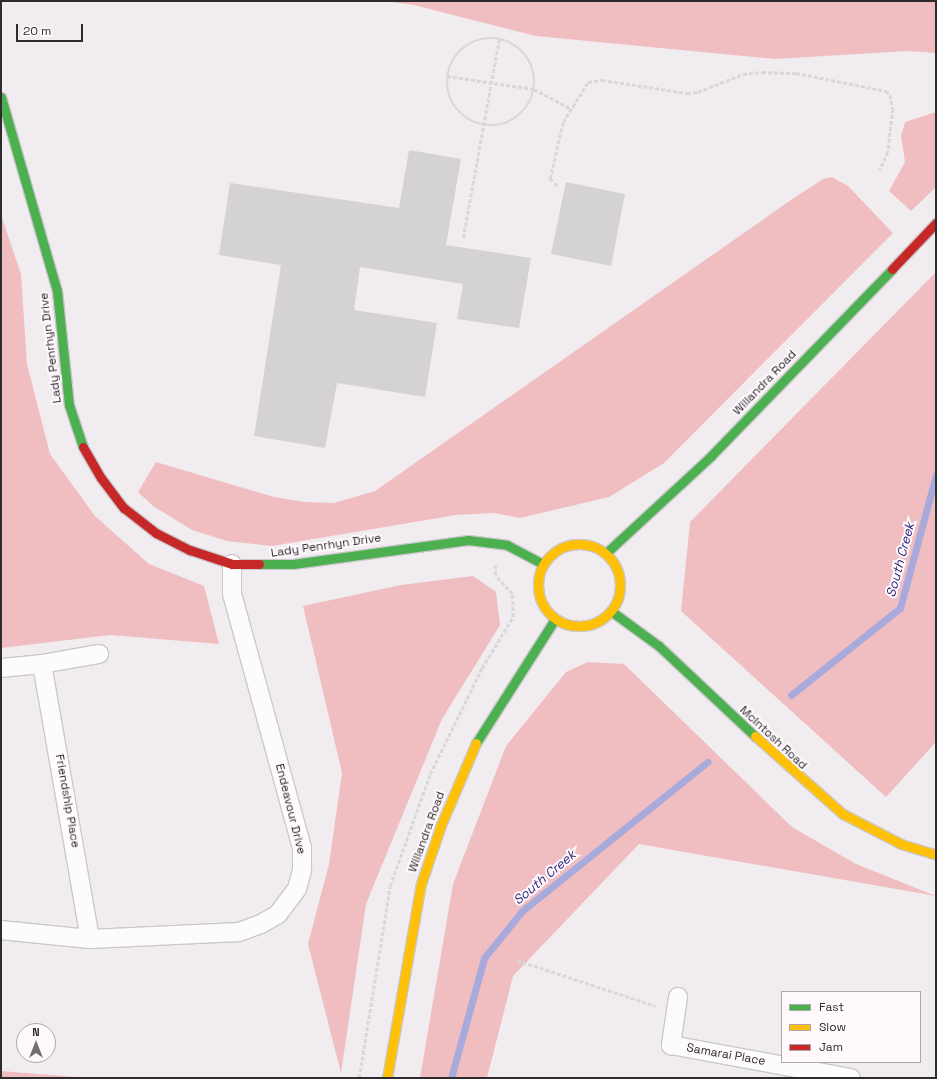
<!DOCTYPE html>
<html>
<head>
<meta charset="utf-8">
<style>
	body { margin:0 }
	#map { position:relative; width:937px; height:1079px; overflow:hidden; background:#f1ecf0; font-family:"Space Grotesk",sans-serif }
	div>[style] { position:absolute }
	.forest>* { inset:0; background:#f0bec1 }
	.stream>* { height:7px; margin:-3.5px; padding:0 3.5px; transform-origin:3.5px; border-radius:3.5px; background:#a8aadc }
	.building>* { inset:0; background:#d5d2d6 }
	.path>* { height:2.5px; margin-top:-1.25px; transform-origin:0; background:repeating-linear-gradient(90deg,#d8d8d8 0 4px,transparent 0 6px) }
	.path>.ring { margin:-1.25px; padding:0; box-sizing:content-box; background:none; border:2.5px solid #d8d8d8; border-radius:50% }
	.roads { filter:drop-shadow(1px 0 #cbc8cb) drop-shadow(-1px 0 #cbc8cb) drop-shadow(0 1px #cbc8cb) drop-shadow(0 -1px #cbc8cb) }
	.street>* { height:18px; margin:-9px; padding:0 9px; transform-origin:9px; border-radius:9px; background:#fdfcfd }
	.fast>* { height:9px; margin:-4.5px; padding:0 4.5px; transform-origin:4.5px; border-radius:4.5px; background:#4caf50 }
	.slow>* { height:9px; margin:-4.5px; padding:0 4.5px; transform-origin:4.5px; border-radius:4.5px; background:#ffc107 }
	.slow>.ring { margin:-4.5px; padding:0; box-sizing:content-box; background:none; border:9px solid #ffc107; border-radius:50% }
	.jam>* { height:9px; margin:-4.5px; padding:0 4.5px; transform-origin:4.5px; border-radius:4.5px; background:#c62828 }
	span { translate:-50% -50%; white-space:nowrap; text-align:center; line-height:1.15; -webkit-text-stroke:4px #fff9fe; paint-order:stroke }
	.street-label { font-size:12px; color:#2e2b2e }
	.water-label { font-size:13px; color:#2f2779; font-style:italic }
	.frame { position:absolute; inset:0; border:2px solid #2e2b2e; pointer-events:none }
	.legend { position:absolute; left:781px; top:991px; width:140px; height:72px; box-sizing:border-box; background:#fff9fe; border:1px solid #aba7ab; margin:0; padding:5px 7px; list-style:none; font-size:12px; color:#2e2b2e }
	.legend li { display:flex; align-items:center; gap:8px; height:20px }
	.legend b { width:20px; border:1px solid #aba7ab }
	.north { position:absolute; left:16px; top:1023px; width:40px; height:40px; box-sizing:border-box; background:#fff9fe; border:1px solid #aba7ab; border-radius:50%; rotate:0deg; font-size:11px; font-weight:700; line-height:16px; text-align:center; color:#2e2b2e }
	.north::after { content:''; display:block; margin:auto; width:14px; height:18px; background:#726f72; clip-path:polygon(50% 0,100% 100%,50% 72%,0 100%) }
	.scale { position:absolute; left:16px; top:24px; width:67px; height:18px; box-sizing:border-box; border:2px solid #2e2b2e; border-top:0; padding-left:5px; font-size:12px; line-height:14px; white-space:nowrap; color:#2e2b2e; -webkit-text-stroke:3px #fff9fe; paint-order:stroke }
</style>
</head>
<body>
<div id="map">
	<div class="forest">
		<i style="clip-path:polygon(383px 1px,936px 1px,936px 53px,907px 51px,775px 59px,536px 36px,414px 5px)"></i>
		<i style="clip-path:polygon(936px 112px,936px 187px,911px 211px,889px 191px,905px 162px,901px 136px,905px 122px)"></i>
		<i style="clip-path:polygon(832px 177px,848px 186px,893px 233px,664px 463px,609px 497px,520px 518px,494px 513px,456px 515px,272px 546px,227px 541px,192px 530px,153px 506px,138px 492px,156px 462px,274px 497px,305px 502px,334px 503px,375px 491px,791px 200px,823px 179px)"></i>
		<i style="clip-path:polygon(1px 215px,21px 274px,27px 364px,50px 454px,95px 516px,149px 564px,204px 586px,219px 644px,110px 635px,1px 648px)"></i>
		<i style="clip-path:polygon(936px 272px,936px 742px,886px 797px,681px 611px,690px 522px)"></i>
		<i style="clip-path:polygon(473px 576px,496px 592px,500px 625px,442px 719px,366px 904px,341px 1073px,308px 944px,329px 864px,342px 773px,303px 606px,401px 585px)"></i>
		<i style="clip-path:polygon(588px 662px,624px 664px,792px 827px,856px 864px,936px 896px,639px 844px,513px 976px,487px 1078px,420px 1078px,453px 884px,506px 746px,566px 672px)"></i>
		<i style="clip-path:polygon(1px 1071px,89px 1078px,1px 1078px)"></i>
	</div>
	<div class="stream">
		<i style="left:791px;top:695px;width:139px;rotate:-38.6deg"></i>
		<i style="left:900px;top:608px;width:138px;rotate:-74.9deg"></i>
		<i style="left:451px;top:1078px;width:124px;rotate:-74.6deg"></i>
		<i style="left:484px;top:958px;width:60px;rotate:-51deg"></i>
		<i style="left:522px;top:911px;width:238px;rotate:-38.8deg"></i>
	</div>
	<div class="building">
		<i style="clip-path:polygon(409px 150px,461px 159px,446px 245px,531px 258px,519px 328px,457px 319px,463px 284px,360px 267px,354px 310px,437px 323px,425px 397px,337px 383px,325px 448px,254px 436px,281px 265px,219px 255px,230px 183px,399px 208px)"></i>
		<i style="clip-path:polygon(566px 182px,625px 194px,611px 266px,551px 254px)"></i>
	</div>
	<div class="path">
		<i class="ring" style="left:447px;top:38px;width:85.5px;height:85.5px"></i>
		<i style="left:447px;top:76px;width:88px;rotate:8.5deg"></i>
		<i style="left:534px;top:89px;width:41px;rotate:27.8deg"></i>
		<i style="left:557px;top:186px;width:10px;rotate:-135deg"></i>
		<i style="left:550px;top:179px;width:58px;rotate:-77.2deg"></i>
		<i style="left:563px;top:122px;width:47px;rotate:-58deg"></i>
		<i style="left:588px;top:82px;width:14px;rotate:-8deg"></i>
		<i style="left:602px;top:80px;width:86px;rotate:8.7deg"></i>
		<i style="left:687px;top:93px;width:11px;rotate:-5deg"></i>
		<i style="left:698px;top:92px;width:48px;rotate:-21.8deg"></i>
		<i style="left:743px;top:74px;width:19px;rotate:-6deg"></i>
		<i style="left:762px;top:72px;width:34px;rotate:2deg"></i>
		<i style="left:796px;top:73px;width:92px;rotate:11.3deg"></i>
		<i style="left:886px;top:91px;width:6px;rotate:45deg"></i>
		<i style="left:890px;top:95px;width:14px;rotate:78deg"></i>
		<i style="left:893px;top:109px;width:43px;rotate:96.6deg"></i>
		<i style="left:888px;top:152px;width:20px;rotate:114deg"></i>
		<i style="left:463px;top:238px;width:202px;rotate:-79.7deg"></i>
		<i style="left:517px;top:960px;width:146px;rotate:18.3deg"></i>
		<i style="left:359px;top:1078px;width:194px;rotate:-80.8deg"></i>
		<i style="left:390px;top:886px;width:119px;rotate:-70.3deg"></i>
		<i style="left:430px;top:774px;width:118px;rotate:-63.9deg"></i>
		<i style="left:482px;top:668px;width:60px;rotate:-58.7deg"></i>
		<i style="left:513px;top:617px;width:23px;rotate:-92deg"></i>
		<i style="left:512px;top:594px;width:25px;rotate:-132deg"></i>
		<i style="left:495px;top:575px;width:10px;rotate:-90deg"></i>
	</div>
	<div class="roads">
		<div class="street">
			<i style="left:1px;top:668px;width:41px;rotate:-5.6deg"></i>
			<i style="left:1px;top:930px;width:89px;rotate:5.8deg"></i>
			<i style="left:90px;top:939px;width:149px;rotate:-2.7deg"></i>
			<i style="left:239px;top:932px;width:23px;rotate:-20deg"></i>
			<i style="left:261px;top:924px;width:20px;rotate:-30deg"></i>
			<i style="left:278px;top:914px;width:31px;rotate:-53deg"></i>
			<i style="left:297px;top:889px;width:20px;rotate:-75deg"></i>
			<i style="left:302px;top:870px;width:22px;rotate:-90deg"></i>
			<i style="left:302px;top:848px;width:264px;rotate:-105.4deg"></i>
			<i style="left:232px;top:593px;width:29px;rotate:-90deg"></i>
			<i style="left:90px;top:939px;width:279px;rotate:-99.9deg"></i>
			<i style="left:42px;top:664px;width:58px;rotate:-10deg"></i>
			<i style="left:678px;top:997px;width:49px;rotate:98.3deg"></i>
			<i style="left:671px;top:1045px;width:183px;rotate:10.4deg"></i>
		</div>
		<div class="fast">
			<i style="left:1px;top:97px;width:202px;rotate:73.9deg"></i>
			<i style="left:57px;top:291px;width:115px;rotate:84deg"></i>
			<i style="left:69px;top:405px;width:44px;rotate:71.6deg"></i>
			<i style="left:606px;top:553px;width:143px;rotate:-42.7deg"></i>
			<i style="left:711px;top:456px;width:260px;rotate:-45.9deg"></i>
			<i style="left:259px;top:564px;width:34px"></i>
			<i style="left:293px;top:564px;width:177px;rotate:-7.8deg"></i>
			<i style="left:468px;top:540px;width:39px;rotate:7deg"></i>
			<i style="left:507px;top:545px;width:41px;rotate:27.8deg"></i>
			<i style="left:611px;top:611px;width:59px;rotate:36.1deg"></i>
			<i style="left:659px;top:646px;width:132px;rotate:43.2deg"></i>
			<i style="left:476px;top:743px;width:147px;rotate:-57.5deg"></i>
		</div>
		<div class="slow">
			<i class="ring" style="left:538px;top:544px;width:73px;height:73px"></i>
			<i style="left:755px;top:736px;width:118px;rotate:41.6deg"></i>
			<i style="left:843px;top:814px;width:65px;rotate:27.3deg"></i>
			<i style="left:901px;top:844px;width:37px;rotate:17deg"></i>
			<i style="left:387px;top:1078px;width:197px;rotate:-80.1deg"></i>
			<i style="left:421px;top:884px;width:62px;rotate:-71.3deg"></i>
			<i style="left:441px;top:825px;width:89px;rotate:-66.9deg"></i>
		</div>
		<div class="jam">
			<i style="left:892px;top:269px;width:64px;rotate:-46.3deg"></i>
			<i style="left:83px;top:447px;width:36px;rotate:60deg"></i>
			<i style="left:101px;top:478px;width:38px;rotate:53deg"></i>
			<i style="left:124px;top:508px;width:41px;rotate:38deg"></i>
			<i style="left:156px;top:533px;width:38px;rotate:27deg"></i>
			<i style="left:190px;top:550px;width:44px;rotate:18.4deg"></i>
			<i style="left:232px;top:564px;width:27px"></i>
		</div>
	</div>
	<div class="street-label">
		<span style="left:51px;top:348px;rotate:-97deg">Lady Penrhyn Drive</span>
		<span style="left:765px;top:383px;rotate:-46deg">Willandra Road</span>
		<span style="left:326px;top:546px;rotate:-8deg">Lady Penrhyn Drive</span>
		<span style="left:773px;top:738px;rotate:43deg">McIntosh Road</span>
		<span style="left:67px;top:801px;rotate:80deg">Friendship Place</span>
		<span style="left:290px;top:809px;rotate:76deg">Endeavour Drive</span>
		<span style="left:427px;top:832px;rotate:-70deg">Willandra Road</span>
		<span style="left:726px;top:1055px;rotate:10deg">Samarai Place</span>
	</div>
	<div class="water-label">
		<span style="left:901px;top:560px;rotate:-75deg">South Creek</span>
		<span style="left:545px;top:878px;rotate:-40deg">South Creek</span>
	</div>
	<div class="frame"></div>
	<ul class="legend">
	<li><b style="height:5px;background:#4caf50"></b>Fast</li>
	<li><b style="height:5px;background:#ffc107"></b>Slow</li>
	<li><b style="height:5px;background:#c62828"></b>Jam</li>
	</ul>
	<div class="north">N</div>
	<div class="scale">20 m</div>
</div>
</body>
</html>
